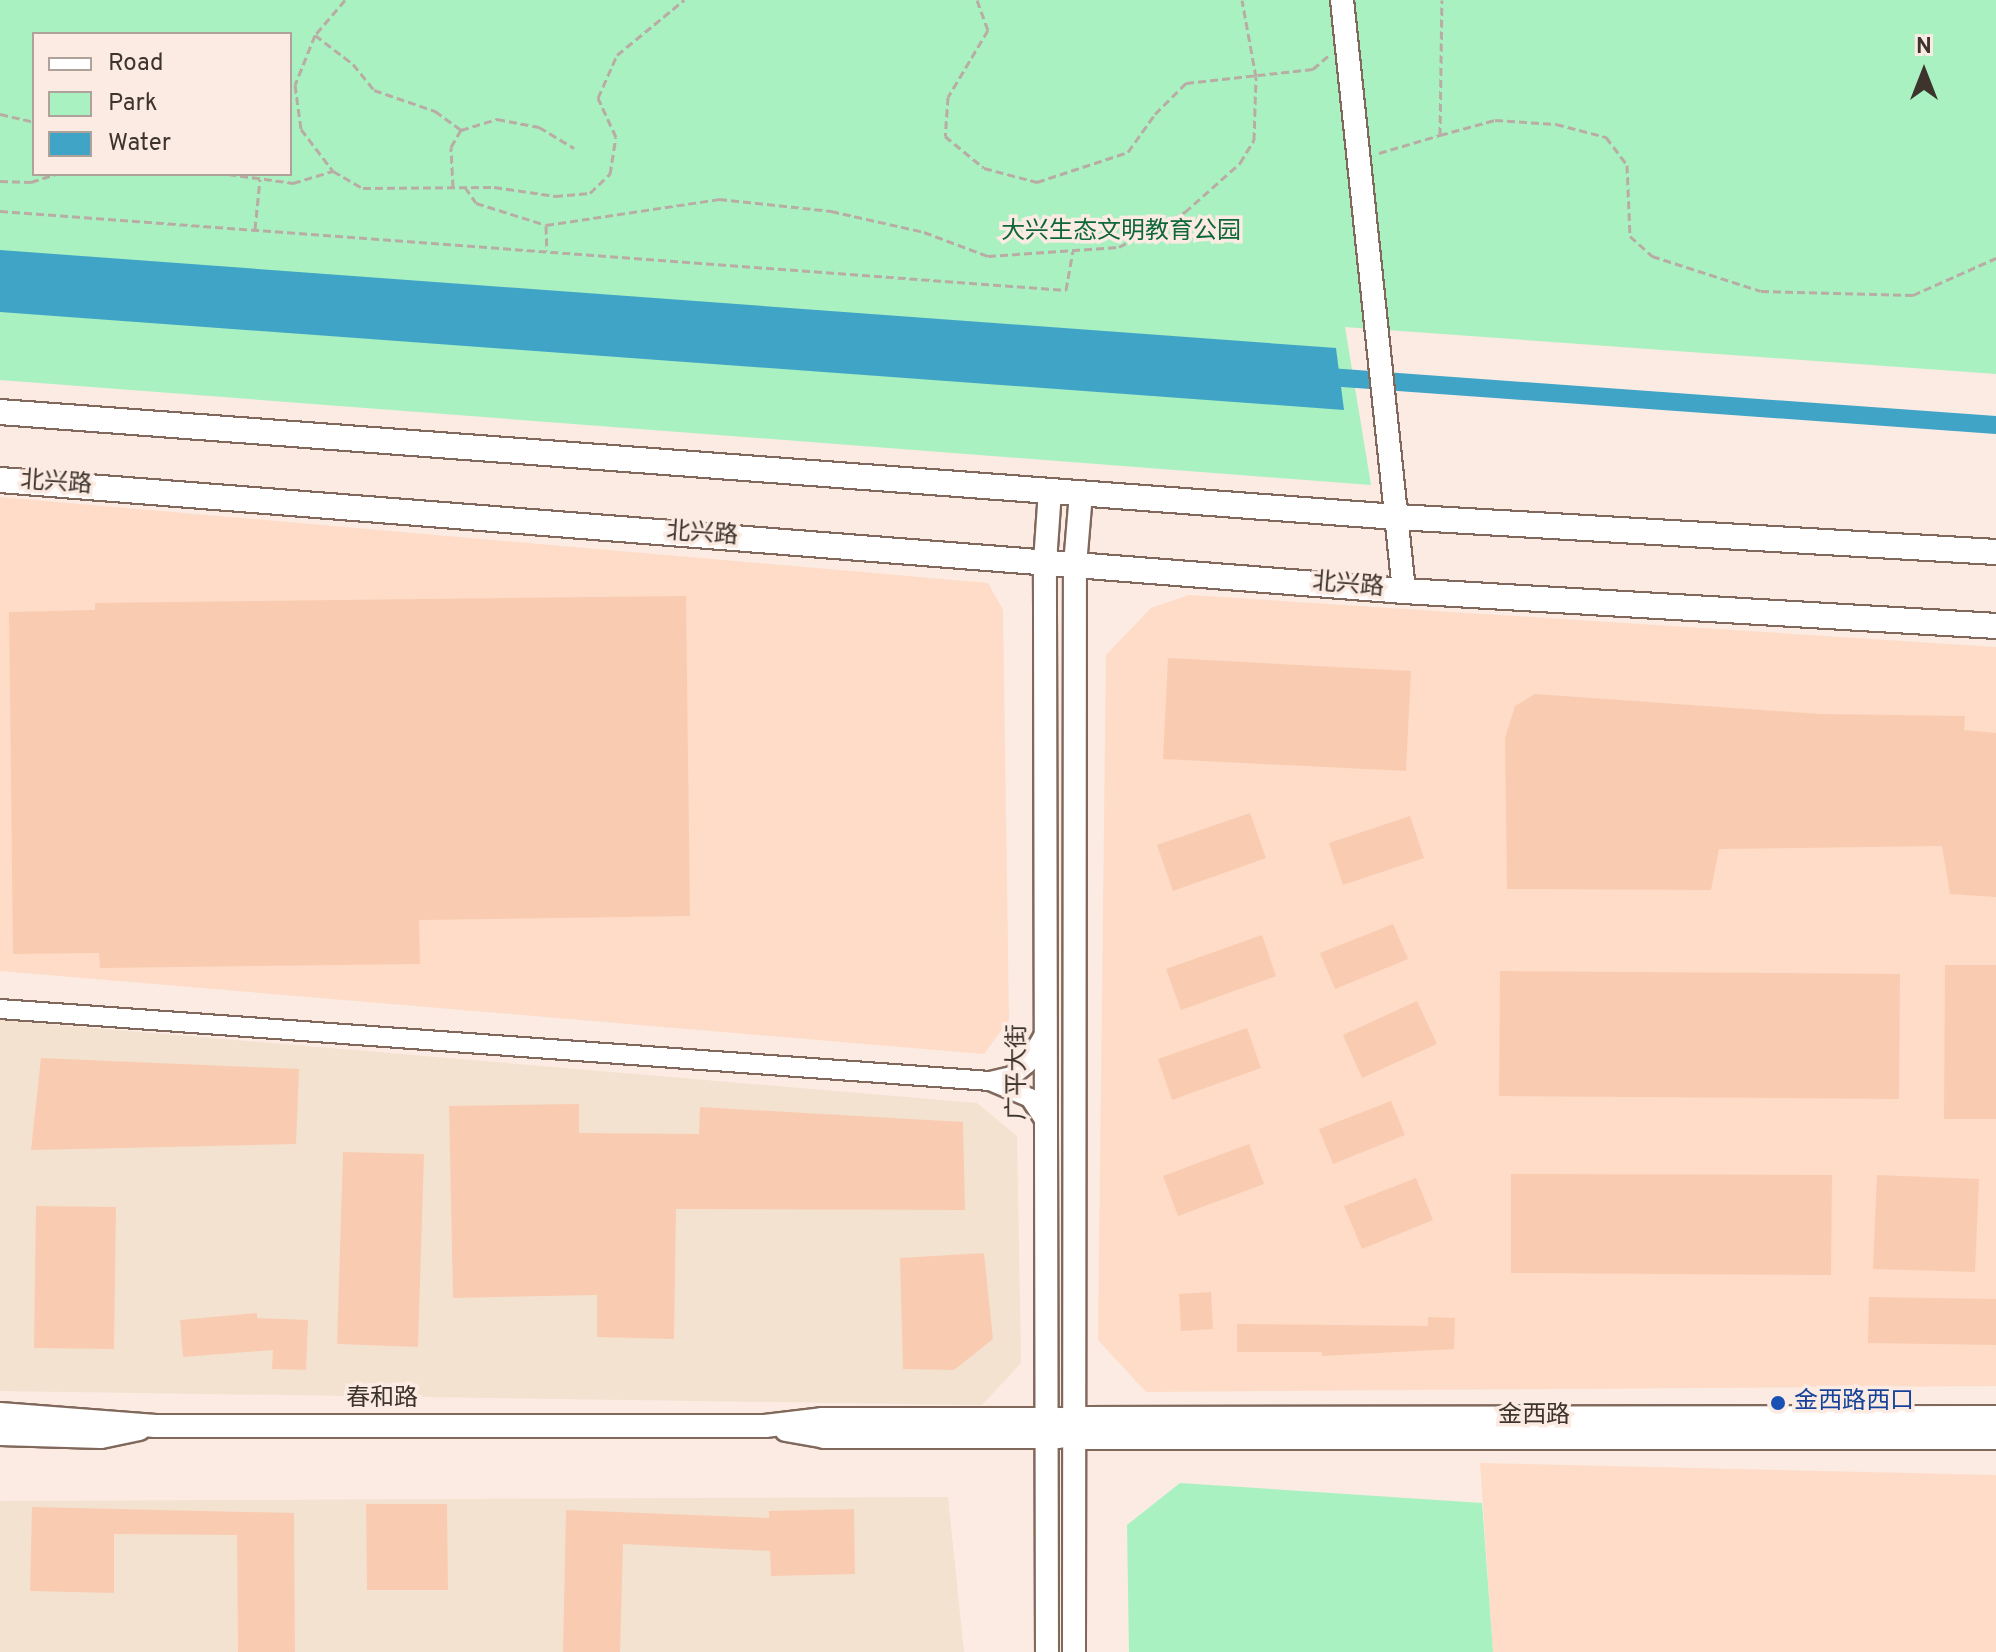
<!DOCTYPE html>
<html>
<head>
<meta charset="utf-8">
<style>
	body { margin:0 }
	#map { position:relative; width:1996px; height:1652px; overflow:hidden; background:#fbebe2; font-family:Overpass,"Noto Sans SC",sans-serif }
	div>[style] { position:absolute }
	.commercial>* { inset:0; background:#f3e2d0 }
	.built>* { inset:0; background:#fedcc8 }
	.green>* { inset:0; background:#a9f1c1 }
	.water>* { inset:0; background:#40a4c7 }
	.canal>* { height:18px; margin:-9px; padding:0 9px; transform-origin:9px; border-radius:9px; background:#40a4c7 }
	.building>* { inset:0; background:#f9ccb1 }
	.path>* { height:3px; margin-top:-1.5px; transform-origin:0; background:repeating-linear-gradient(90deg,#b9aca4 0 8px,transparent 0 12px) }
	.roads { filter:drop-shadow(2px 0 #80695c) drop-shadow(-2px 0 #80695c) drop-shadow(0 2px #80695c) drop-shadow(0 -2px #80695c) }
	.minor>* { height:18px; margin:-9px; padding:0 9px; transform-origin:9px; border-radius:9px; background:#fff }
	.tertiary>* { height:22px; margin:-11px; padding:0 11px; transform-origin:11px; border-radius:11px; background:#fff }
	.secondary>* { height:24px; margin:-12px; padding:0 12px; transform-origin:12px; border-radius:12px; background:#fff }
	.dots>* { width:22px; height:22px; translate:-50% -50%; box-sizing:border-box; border:4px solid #fbebe2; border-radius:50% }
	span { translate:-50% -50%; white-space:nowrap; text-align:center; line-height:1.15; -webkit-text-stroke:7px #fbebe2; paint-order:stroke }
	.park-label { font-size:24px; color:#0e673a }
	.street-label { font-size:24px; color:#3e342e }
	.transit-label { font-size:24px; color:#164399 }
	.left { translate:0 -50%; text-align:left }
	.legend { position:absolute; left:32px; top:32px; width:260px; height:144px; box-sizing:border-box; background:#fbebe2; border:2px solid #afa29a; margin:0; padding:10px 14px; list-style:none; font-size:24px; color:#3e342e }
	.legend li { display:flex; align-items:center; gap:16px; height:40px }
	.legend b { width:40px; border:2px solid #afa29a }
	.north { position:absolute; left:1884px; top:32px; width:80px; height:80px; -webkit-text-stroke:6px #fbebe2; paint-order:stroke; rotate:0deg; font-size:22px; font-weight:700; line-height:32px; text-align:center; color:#3e342e }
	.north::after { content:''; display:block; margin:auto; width:28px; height:36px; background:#3e342e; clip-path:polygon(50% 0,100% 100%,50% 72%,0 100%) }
</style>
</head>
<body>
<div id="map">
	<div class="commercial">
		<i style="clip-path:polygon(0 1020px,977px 1103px,1017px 1136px,1021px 1363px,982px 1405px,0 1391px)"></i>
		<i style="clip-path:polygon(948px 1497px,964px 1652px,0 1652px,0 1501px)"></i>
	</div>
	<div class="built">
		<i style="clip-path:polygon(0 497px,988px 583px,1003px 610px,1009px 1020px,984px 1054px,0 971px)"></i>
		<i style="clip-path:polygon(1189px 595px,1996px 647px,1996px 1386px,1146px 1392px,1098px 1340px,1106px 655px,1151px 608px)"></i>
		<i style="clip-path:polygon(1480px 1463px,1996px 1475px,1996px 1652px,1493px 1652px)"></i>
	</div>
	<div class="green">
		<i style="clip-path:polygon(evenodd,0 0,1996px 0,1996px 374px,1345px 327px,1371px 485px,0 380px,0 0,34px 34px,290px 34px,290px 174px,34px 174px,34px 34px)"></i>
		<i style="clip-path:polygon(1180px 1483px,1482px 1503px,1493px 1652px,1129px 1652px,1127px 1525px)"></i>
	</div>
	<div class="water">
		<i style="clip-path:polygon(0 250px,1336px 348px,1344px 410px,0 312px)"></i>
	</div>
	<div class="canal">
		<i style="left:1315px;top:376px;width:683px;rotate:4.12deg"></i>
	</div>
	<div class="building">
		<i style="clip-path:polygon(686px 596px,690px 916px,419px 920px,420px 964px,100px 968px,99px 953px,13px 954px,9px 612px,95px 610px,95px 603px)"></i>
		<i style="clip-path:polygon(1168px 658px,1411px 671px,1406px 771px,1163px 759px)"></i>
		<i style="clip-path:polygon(1535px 694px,1820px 714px,1965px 716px,1964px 730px,1996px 733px,1996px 897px,1950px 894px,1942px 846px,1719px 849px,1711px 890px,1507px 889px,1505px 738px,1515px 706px)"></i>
		<i style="clip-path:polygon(1250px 813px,1266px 858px,1173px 891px,1157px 845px)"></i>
		<i style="clip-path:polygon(1410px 816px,1424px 858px,1343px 885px,1329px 843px)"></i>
		<i style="clip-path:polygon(1393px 924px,1408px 959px,1335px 989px,1320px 953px)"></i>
		<i style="clip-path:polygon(1262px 935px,1276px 976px,1181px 1010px,1166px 969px)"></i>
		<i style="clip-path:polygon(1945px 965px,1996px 965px,1996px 1119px,1944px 1119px)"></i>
		<i style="clip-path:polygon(1500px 971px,1900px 974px,1899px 1099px,1499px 1096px)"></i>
		<i style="clip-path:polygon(1417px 1001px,1437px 1044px,1362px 1078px,1343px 1035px)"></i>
		<i style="clip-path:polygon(1247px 1028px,1261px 1068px,1172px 1100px,1158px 1059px)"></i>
		<i style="clip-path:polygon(41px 1058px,299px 1069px,296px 1144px,31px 1150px)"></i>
		<i style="clip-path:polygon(1391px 1101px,1405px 1135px,1333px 1164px,1319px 1129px)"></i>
		<i style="clip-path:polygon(579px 1104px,579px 1133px,699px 1134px,700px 1107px,963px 1122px,965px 1210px,676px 1209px,674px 1339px,597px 1337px,597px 1295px,453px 1298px,449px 1106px)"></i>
		<i style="clip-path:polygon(1249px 1144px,1264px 1184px,1178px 1216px,1163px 1176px)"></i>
		<i style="clip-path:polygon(343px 1152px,424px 1154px,418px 1347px,337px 1344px)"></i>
		<i style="clip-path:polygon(1511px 1174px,1832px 1175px,1831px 1275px,1511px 1273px)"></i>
		<i style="clip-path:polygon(1877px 1175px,1979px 1179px,1975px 1272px,1873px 1269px)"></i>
		<i style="clip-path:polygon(1416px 1178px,1433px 1220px,1362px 1249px,1344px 1206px)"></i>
		<i style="clip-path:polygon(36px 1206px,116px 1207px,114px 1349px,34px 1348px)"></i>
		<i style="clip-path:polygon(984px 1253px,993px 1339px,954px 1370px,903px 1369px,900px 1258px)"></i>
		<i style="clip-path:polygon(1211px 1292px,1213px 1329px,1181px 1331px,1179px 1294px)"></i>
		<i style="clip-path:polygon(1869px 1297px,1996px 1299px,1996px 1345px,1868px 1343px)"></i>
		<i style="clip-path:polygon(257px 1313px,257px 1318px,308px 1320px,306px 1370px,272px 1369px,273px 1350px,183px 1357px,180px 1320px)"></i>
		<i style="clip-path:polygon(1428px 1317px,1455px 1318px,1454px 1349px,1322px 1356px,1322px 1352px,1237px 1352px,1237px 1324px,1428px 1326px)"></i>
		<i style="clip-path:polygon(366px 1504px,447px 1504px,448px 1590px,367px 1590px)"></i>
		<i style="clip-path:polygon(32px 1507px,294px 1513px,295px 1652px,238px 1652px,237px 1535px,114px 1534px,114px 1593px,30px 1591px)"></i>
		<i style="clip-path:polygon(854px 1509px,855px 1574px,771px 1576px,770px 1551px,623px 1544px,620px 1652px,563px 1652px,566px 1510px,769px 1518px,769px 1511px)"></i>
	</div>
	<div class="path">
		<i style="left:345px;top:0;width:46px;rotate:130.6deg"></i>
		<i style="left:315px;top:35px;width:54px;rotate:111.8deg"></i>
		<i style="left:295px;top:85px;width:44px;rotate:82.2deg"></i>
		<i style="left:301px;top:129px;width:53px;rotate:52.7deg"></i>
		<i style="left:333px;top:171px;width:34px;rotate:30deg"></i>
		<i style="left:363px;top:188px;width:131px;rotate:-0.4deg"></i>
		<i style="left:494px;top:187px;width:62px;rotate:8.4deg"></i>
		<i style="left:555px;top:196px;width:35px;rotate:-5deg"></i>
		<i style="left:590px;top:193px;width:28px;rotate:-44deg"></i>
		<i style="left:610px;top:174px;width:37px;rotate:-81deg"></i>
		<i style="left:616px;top:137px;width:43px;rotate:-114.8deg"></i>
		<i style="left:598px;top:98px;width:47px;rotate:-66.2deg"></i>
		<i style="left:617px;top:55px;width:87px;rotate:-39.4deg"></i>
		<i style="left:977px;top:0;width:32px;rotate:70deg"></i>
		<i style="left:988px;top:30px;width:78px;rotate:120.8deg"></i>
		<i style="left:948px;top:97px;width:39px;rotate:94deg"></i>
		<i style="left:945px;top:136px;width:50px;rotate:39.4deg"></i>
		<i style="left:984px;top:168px;width:55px;rotate:14.8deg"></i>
		<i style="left:1037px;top:182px;width:96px;rotate:-18.2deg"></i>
		<i style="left:1128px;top:152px;width:47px;rotate:-54.6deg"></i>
		<i style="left:1155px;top:114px;width:44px;rotate:-45deg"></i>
		<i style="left:1186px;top:83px;width:128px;rotate:-6.3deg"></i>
		<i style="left:1313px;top:69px;width:20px;rotate:-41deg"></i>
		<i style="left:315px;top:35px;width:48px;rotate:37.3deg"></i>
		<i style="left:353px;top:64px;width:33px;rotate:51deg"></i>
		<i style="left:374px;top:90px;width:65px;rotate:19deg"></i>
		<i style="left:435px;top:111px;width:32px;rotate:36deg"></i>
		<i style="left:461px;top:130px;width:38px;rotate:-17deg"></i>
		<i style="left:497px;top:119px;width:43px;rotate:10.8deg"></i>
		<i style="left:539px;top:127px;width:41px;rotate:31deg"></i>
		<i style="left:0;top:114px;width:35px;rotate:13deg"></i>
		<i style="left:1440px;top:135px;width:57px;rotate:-15.3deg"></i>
		<i style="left:1495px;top:120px;width:61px;rotate:3.8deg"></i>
		<i style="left:1556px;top:124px;width:52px;rotate:14.6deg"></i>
		<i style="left:1606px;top:137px;width:35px;rotate:53deg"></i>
		<i style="left:1627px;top:165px;width:71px;rotate:87.6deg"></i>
		<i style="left:1630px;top:236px;width:30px;rotate:42deg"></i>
		<i style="left:1652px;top:256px;width:114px;rotate:17.8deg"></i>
		<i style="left:1761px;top:291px;width:152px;rotate:1.5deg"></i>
		<i style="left:1913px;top:295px;width:91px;rotate:-24deg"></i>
		<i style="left:1379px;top:153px;width:64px;rotate:-16.4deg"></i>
		<i style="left:1440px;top:135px;width:135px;rotate:-89.2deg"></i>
		<i style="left:228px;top:174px;width:66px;rotate:7.9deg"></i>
		<i style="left:293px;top:183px;width:42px;rotate:-16.7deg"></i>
		<i style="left:0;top:181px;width:31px;rotate:2deg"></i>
		<i style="left:31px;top:182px;width:26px;rotate:-18deg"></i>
		<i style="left:453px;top:187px;width:40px;rotate:-92.9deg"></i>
		<i style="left:451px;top:147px;width:20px;rotate:-60deg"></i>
		<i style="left:465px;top:187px;width:19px;rotate:55deg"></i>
		<i style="left:476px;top:203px;width:73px;rotate:17.4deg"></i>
		<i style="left:546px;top:225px;width:175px;rotate:-8.5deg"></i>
		<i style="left:719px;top:199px;width:113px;rotate:6.1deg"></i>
		<i style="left:831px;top:211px;width:95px;rotate:12.7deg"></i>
		<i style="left:924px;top:232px;width:68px;rotate:20.6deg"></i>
		<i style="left:988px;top:256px;width:131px;rotate:-3.9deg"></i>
		<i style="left:1119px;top:247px;width:75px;rotate:-27.9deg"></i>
		<i style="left:1185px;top:212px;width:74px;rotate:-41.7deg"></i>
		<i style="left:1240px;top:163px;width:27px;rotate:-59deg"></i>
		<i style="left:1254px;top:140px;width:63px;rotate:-88.2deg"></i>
		<i style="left:1256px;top:77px;width:78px;rotate:-100.3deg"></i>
		<i style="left:0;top:211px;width:1069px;rotate:4.24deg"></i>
		<i style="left:1066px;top:290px;width:39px;rotate:-80deg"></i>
		<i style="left:546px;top:226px;width:24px;rotate:88deg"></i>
		<i style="left:255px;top:229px;width:50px;rotate:-84.3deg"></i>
	</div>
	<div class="roads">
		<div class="minor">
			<i style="left:0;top:1009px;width:993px;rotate:4.16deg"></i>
			<i style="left:990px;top:1081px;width:43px;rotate:23deg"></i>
			<i style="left:1030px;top:1098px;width:27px;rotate:57deg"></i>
			<i style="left:990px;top:1081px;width:23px;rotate:-13deg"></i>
			<i style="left:1012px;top:1076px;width:19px;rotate:-39deg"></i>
			<i style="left:1027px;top:1064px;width:34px;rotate:-60deg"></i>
		</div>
		<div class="tertiary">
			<i style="left:1342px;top:0;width:594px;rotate:84.01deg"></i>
			<i style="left:0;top:1414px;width:156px;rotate:4.4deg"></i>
			<i style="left:156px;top:1426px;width:609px"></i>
			<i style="left:765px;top:1426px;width:57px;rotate:-7deg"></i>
			<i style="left:822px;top:1419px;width:240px"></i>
			<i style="left:786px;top:1430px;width:39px;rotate:10deg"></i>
			<i style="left:824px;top:1437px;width:235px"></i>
			<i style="left:0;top:1434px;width:101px;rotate:1.7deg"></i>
			<i style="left:101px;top:1437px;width:39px;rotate:-12deg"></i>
			<i style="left:1047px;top:1652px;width:1090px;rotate:-90.11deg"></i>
			<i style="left:1045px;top:562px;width:71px;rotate:-86deg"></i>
			<i style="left:1074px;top:1652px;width:1087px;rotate:-89.95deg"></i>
			<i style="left:1075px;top:565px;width:71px;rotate:-85.2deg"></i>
		</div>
		<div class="secondary">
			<i style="left:0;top:412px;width:1402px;rotate:4.3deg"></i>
			<i style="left:1398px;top:517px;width:599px;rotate:3.35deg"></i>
			<i style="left:0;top:480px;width:1408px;rotate:4.52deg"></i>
			<i style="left:1404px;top:591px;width:593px;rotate:3.38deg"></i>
			<i style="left:1073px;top:1419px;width:923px;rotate:-0.06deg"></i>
			<i style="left:1073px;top:1437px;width:923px"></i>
		</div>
	</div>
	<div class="dots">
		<i style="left:1778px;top:1403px;background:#1a4fb4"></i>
	</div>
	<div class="park-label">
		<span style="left:1121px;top:233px">大兴生态文明教育公园</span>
	</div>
	<div class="street-label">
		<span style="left:56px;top:484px;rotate:4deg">北兴路</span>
		<span style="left:702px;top:535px;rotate:4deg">北兴路</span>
		<span style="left:1348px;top:586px;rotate:5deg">北兴路</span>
		<span style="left:1019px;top:1072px;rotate:-90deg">广平大街</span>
		<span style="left:382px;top:1400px">春和路</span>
		<span style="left:1534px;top:1417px">金西路</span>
	</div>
	<div class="transit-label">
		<span class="left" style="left:1794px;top:1403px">金西路西口</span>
	</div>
	<ul class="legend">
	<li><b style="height:10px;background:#fff"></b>Road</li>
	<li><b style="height:22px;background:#a9f1c1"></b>Park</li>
	<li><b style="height:22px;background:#40a4c7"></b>Water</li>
	</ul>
	<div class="north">N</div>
</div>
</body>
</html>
